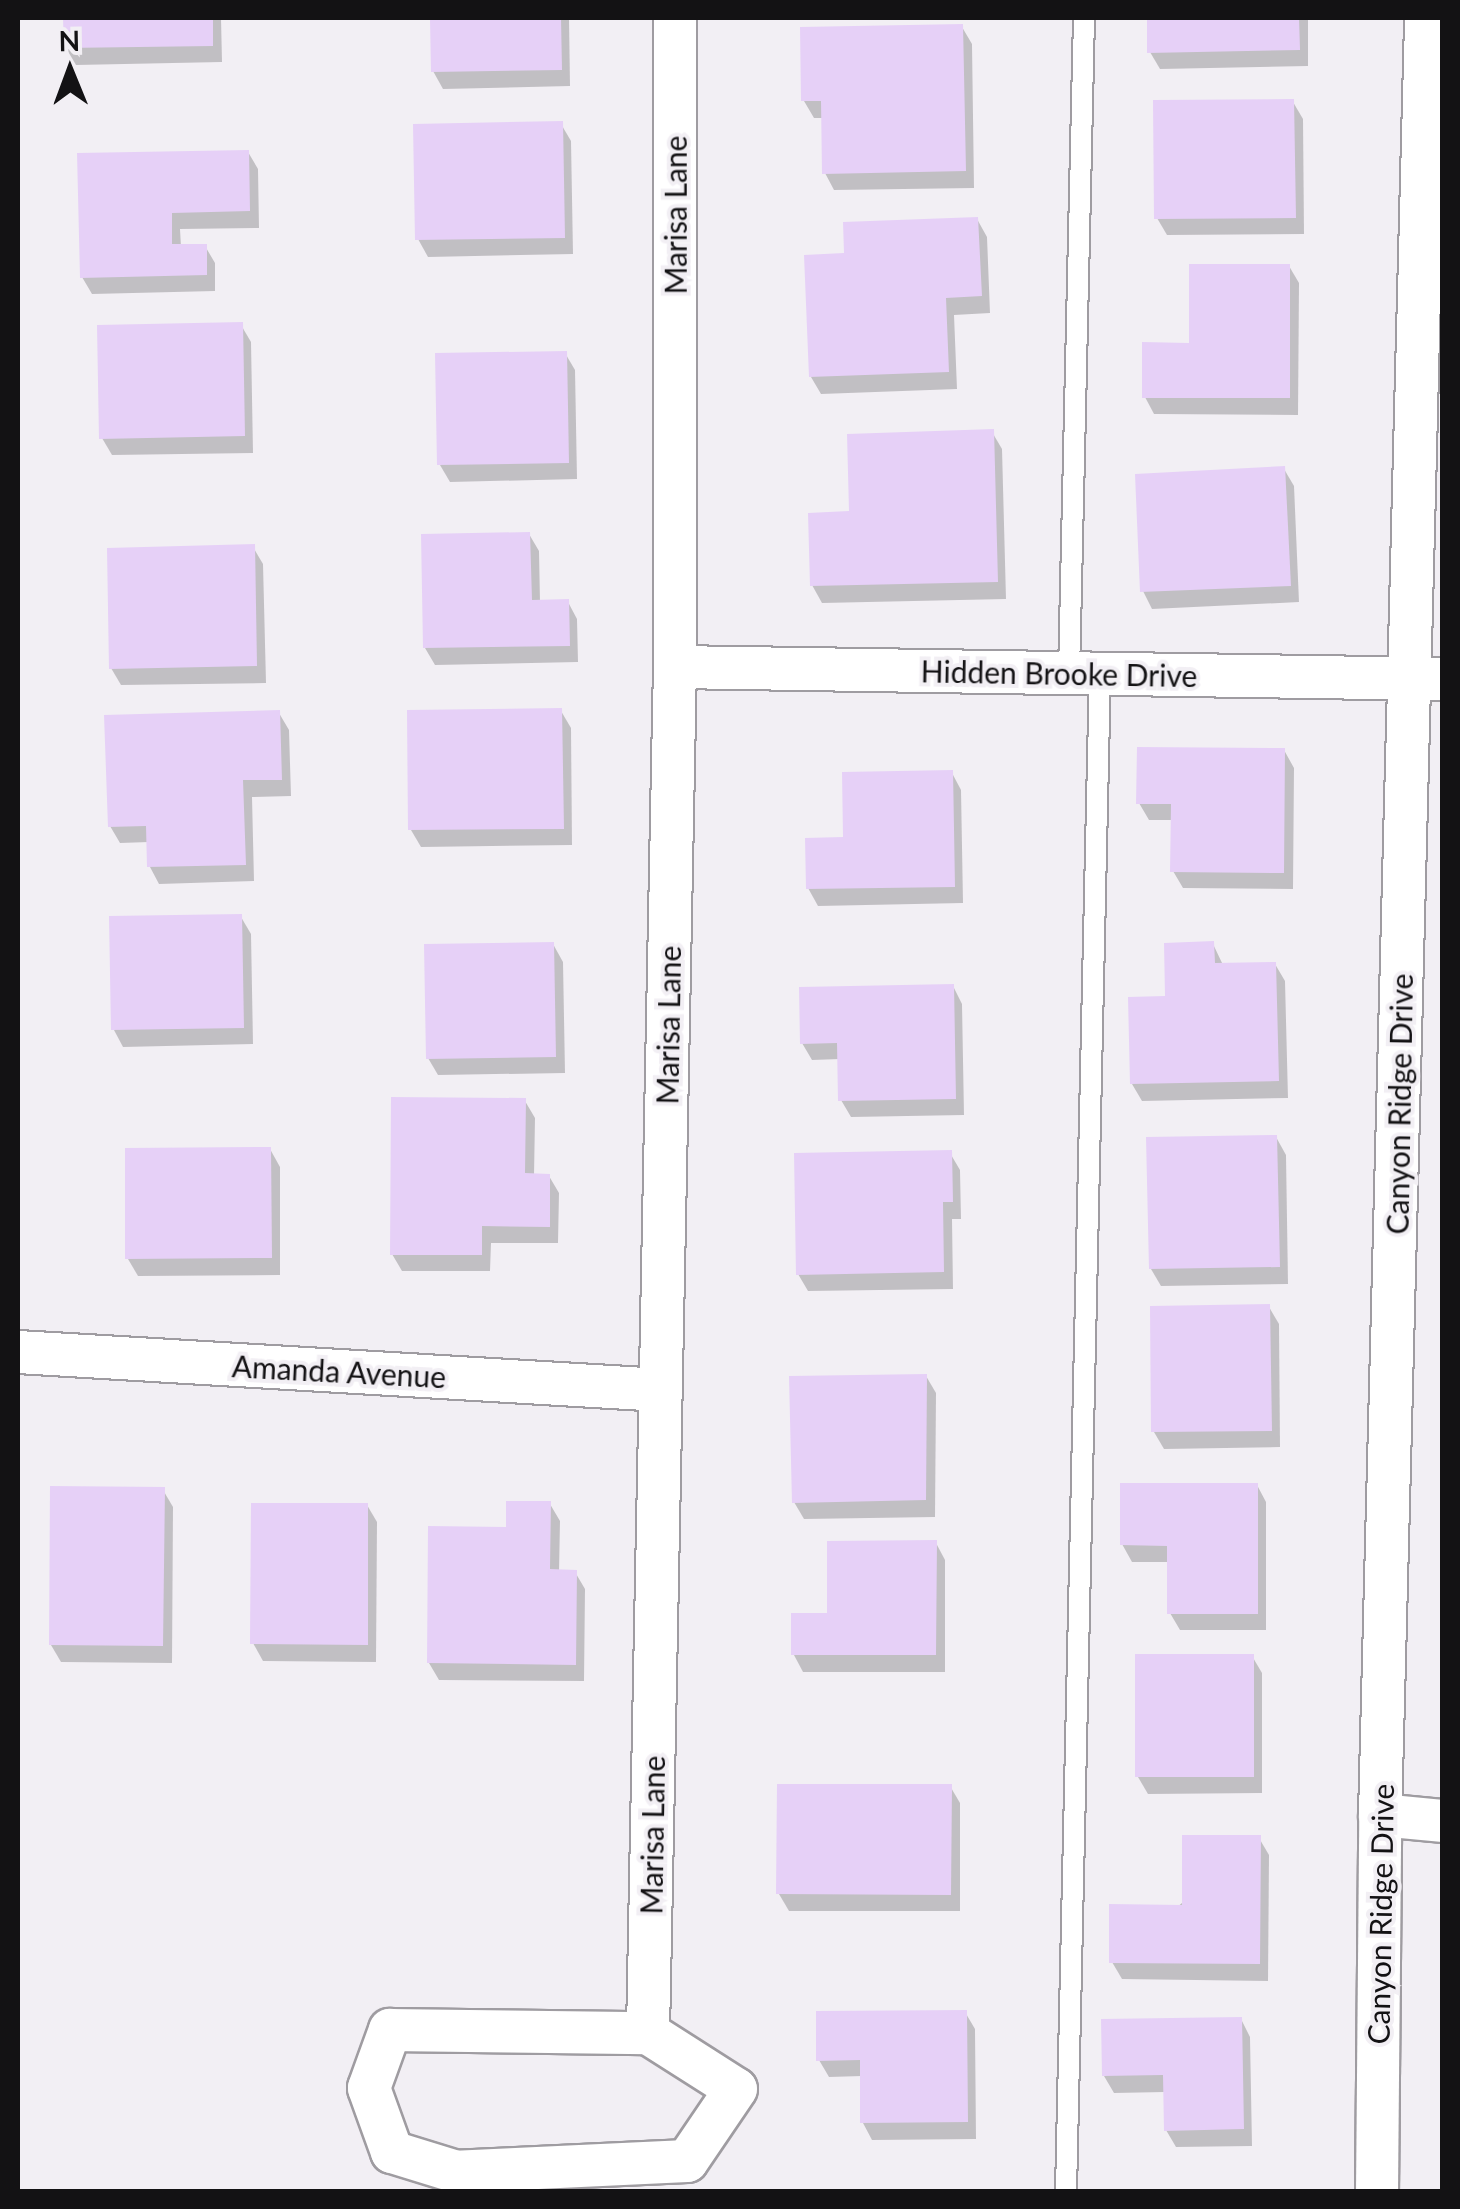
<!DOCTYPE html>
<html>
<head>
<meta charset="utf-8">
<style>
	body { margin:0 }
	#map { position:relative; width:1460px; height:2209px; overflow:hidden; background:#f2eff4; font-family:Lato,sans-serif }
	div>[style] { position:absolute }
	.shadow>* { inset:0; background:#0003 }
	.building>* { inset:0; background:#e6d0f7 }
	.roads { filter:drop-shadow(2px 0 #9f9ca1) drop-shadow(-2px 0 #9f9ca1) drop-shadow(0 2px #9f9ca1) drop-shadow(0 -2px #9f9ca1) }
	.service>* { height:20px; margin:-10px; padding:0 10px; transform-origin:10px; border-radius:10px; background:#fff }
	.minor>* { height:42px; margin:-21px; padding:0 21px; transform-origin:21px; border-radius:21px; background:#fff }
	span { translate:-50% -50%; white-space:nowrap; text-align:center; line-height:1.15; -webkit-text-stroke:8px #f2eff4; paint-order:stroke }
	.street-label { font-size:30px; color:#131214 }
	.frame { position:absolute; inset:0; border:20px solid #131214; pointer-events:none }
	.north { position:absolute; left:20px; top:20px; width:100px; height:100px; -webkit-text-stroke:8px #f2eff4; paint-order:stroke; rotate:359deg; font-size:28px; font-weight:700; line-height:40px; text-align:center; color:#131214 }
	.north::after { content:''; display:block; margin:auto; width:35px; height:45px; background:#131214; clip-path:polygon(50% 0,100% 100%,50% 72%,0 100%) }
</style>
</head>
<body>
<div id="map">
	<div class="shadow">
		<i style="clip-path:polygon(66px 18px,221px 18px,222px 62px,76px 65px,66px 48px)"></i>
		<i style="clip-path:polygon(432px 18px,569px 18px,570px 86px,443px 89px,433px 71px)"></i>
		<i style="clip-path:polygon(1149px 18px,1308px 18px,1308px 66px,1160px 69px,1150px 52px)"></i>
		<i style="clip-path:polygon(962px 27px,972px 44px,974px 188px,834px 190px,825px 173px,824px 118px,814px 118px,804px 101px)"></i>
		<i style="clip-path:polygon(1293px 102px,1303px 119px,1304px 234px,1167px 235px,1157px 218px)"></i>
		<i style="clip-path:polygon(561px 124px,571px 141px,573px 254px,428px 257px,418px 239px)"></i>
		<i style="clip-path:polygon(248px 152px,258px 169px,259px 228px,180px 229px,181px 247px,205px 246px,215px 263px,215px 291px,92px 294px,82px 277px)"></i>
		<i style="clip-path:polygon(977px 219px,987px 237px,990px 313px,954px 315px,957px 389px,821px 394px,811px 377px,847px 256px)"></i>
		<i style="clip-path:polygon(1289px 266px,1299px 283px,1298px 415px,1154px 414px,1145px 397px,1191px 346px)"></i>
		<i style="clip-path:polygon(241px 325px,251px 342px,253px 453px,112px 455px,102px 438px)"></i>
		<i style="clip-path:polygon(565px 353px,575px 370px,577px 479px,450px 482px,440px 465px)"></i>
		<i style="clip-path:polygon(992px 432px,1002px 449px,1006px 599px,822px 603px,812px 585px,852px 513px)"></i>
		<i style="clip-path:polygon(1284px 469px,1294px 486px,1299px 602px,1152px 609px,1143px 591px)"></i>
		<i style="clip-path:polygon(529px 534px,539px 551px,540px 602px,568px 602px,577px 619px,578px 662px,435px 665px,425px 648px)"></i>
		<i style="clip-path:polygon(253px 547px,263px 564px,266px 683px,121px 685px,111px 668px)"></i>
		<i style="clip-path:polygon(561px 711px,571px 728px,572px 845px,421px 847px,411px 830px)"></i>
		<i style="clip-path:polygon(279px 713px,289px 730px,291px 796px,252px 797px,254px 881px,159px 884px,150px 867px,149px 842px,120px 843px,110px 826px)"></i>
		<i style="clip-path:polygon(1284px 750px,1294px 768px,1293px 889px,1183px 888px,1173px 871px,1174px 820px,1149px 820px,1139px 803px)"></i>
		<i style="clip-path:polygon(952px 773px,961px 790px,963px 903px,818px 906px,808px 888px)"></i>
		<i style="clip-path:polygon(241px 917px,251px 934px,253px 1044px,123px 1047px,114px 1030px)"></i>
		<i style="clip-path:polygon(553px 944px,563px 962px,565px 1073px,438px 1075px,428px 1058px)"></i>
		<i style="clip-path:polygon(1213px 944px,1223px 965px,1275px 964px,1285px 981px,1288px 1098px,1142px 1101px,1132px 1084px,1168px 998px)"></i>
		<i style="clip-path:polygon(953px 986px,962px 1004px,964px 1115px,851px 1117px,841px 1100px,840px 1059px,812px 1060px,802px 1043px)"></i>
		<i style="clip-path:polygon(525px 1101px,535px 1118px,534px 1176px,549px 1176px,559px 1193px,558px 1243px,491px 1243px,490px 1271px,402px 1271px,392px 1254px)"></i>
		<i style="clip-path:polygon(1276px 1137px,1286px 1155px,1288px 1284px,1161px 1286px,1151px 1269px)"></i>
		<i style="clip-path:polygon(270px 1149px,280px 1167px,280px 1275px,138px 1276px,128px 1259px)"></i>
		<i style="clip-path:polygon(950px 1153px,960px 1170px,961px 1219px,952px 1219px,953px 1289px,808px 1291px,798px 1274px)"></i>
		<i style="clip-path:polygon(1269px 1307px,1279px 1324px,1280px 1447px,1164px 1449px,1154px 1432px)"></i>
		<i style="clip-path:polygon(926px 1376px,936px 1393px,935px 1517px,804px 1519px,794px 1502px)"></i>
		<i style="clip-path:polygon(1257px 1485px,1266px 1502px,1266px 1630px,1180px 1630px,1170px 1613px,1170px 1562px,1132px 1562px,1122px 1544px)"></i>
		<i style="clip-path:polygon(163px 1490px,173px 1507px,172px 1663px,61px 1662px,51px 1645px)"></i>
		<i style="clip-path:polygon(550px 1504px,560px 1521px,559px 1572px,575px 1572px,585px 1589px,584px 1681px,439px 1680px,429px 1663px,509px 1529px)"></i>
		<i style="clip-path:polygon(367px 1505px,377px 1522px,376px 1662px,263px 1661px,253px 1643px)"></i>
		<i style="clip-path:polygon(936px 1543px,945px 1560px,945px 1672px,803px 1672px,794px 1655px,830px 1615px)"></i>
		<i style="clip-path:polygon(1252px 1656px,1262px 1673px,1262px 1793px,1148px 1794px,1138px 1777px)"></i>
		<i style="clip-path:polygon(950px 1786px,960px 1803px,960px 1911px,789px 1911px,779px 1894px)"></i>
		<i style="clip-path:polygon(1259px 1838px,1269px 1855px,1268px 1981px,1122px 1979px,1112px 1962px)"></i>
		<i style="clip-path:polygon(965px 2012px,975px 2029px,976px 2139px,872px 2140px,863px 2123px,862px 2076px,829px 2077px,819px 2060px)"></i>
		<i style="clip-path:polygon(1241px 2019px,1250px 2037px,1252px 2146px,1176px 2147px,1166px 2130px,1165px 2092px,1114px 2093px,1104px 2076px)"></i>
	</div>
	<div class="building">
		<i style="clip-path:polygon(63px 18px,213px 18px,213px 46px,64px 48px)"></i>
		<i style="clip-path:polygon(430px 18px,561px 18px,562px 70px,431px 72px)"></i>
		<i style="clip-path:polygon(1147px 18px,1299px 18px,1300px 50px,1147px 53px)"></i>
		<i style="clip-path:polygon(963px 24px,966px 171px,822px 174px,821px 101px,801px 101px,800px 27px)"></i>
		<i style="clip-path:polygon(1294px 99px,1296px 218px,1154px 219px,1153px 100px)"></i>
		<i style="clip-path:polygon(563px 121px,565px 238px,415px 240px,413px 124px)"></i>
		<i style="clip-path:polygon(249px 150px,250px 211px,172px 213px,172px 244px,207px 244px,207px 275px,80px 278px,77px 153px)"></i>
		<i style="clip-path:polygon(978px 217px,982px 296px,946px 298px,949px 372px,809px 377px,804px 255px,844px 253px,843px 222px)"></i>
		<i style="clip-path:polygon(1189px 264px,1290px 264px,1290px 398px,1142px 398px,1142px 342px,1189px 343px)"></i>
		<i style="clip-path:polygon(243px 322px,245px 436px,99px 439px,97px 325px)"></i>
		<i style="clip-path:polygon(567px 351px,569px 463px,437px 465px,435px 353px)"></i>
		<i style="clip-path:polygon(994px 429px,998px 582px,810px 586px,808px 513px,849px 511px,847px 434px)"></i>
		<i style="clip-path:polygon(1285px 466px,1291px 586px,1140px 592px,1135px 474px)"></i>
		<i style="clip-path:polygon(530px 532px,532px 600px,569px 599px,570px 646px,423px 648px,421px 534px)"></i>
		<i style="clip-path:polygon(255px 544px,257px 666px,109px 669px,107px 548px)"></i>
		<i style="clip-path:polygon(562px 708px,564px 829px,408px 830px,407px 710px)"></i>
		<i style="clip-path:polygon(280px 710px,282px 780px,243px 780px,246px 865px,147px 867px,146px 826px,108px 827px,104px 715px)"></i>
		<i style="clip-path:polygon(1137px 747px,1285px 748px,1284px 873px,1170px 872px,1171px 804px,1136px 804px)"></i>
		<i style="clip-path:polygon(953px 770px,955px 887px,806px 889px,805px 838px,843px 837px,842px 772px)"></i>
		<i style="clip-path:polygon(242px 914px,244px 1028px,111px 1030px,109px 916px)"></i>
		<i style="clip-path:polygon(1214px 941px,1215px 963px,1276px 962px,1279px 1081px,1130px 1084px,1128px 997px,1165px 996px,1164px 943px)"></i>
		<i style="clip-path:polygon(554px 942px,556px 1057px,426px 1059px,424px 944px)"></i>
		<i style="clip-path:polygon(954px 984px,956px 1099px,838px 1101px,837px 1043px,800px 1044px,799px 987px)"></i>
		<i style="clip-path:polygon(391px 1097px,526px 1098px,525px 1173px,550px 1174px,550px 1227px,482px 1226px,482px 1255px,390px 1255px)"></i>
		<i style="clip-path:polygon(1277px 1135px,1280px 1267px,1149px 1269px,1146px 1137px)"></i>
		<i style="clip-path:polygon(271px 1147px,272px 1258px,125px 1259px,125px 1148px)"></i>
		<i style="clip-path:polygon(952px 1150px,953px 1202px,943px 1202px,944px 1272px,796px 1275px,794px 1153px)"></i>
		<i style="clip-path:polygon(1270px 1304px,1272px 1431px,1151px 1432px,1150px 1306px)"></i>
		<i style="clip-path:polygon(927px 1374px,926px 1500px,792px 1503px,789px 1376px)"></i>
		<i style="clip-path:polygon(1120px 1483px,1258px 1483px,1258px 1614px,1167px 1614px,1167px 1546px,1120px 1545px)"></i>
		<i style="clip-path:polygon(50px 1486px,165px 1487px,163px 1646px,49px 1645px)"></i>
		<i style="clip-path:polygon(506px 1501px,551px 1501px,550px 1569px,577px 1570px,576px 1665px,427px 1663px,428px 1526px,506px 1527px)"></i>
		<i style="clip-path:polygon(251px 1503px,368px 1503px,368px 1645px,250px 1644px)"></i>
		<i style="clip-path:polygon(937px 1540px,936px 1655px,791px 1655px,791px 1613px,827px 1613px,827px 1541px)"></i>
		<i style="clip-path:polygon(1135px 1654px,1254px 1654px,1254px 1777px,1135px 1777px)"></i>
		<i style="clip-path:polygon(777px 1784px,952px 1784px,951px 1895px,776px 1894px)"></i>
		<i style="clip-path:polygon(1182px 1835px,1261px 1835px,1260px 1964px,1109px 1963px,1109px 1904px,1182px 1905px)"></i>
		<i style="clip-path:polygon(967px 2010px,968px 2122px,860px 2123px,860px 2060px,816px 2061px,816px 2011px)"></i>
		<i style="clip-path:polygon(1242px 2017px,1244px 2129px,1164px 2131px,1163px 2075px,1102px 2076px,1101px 2019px)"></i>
	</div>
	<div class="roads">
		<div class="service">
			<i style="left:1069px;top:673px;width:655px;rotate:-88.69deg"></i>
			<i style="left:1066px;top:2192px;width:1518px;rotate:-88.72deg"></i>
		</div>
		<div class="minor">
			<i style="left:675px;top:667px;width:767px;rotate:0.9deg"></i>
			<i style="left:18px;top:1352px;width:644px;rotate:3.38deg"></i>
			<i style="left:1380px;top:1815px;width:62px;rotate:5.5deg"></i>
			<i style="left:390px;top:2030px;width:258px;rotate:0.7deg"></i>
			<i style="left:648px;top:2033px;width:104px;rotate:32.5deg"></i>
			<i style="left:736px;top:2089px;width:87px;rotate:124.2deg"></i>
			<i style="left:687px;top:2161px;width:230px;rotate:177.3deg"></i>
			<i style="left:457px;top:2172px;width:68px;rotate:-162.9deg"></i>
			<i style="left:392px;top:2152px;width:68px;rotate:-109.8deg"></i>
			<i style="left:369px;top:2088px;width:62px;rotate:-70.1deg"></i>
			<i style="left:648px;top:2033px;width:1366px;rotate:-88.87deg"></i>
			<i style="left:675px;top:667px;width:649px;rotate:-90deg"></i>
			<i style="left:1377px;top:2192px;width:377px;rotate:-89.5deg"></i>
			<i style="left:1380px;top:1815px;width:1798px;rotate:-88.53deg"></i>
		</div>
	</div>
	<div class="street-label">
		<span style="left:675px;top:215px;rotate:-90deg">Marisa Lane</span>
		<span style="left:1059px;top:673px;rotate:1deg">Hidden Brooke Drive</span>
		<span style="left:668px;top:1025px;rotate:-89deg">Marisa Lane</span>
		<span style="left:1399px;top:1104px;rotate:-89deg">Canyon Ridge Drive</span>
		<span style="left:339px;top:1371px;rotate:3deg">Amanda Avenue</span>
		<span style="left:652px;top:1835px;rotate:-89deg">Marisa Lane</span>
		<span style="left:1380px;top:1914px;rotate:-89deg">Canyon Ridge Drive</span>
	</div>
	<div class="frame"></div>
	<div class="north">N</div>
</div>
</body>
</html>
